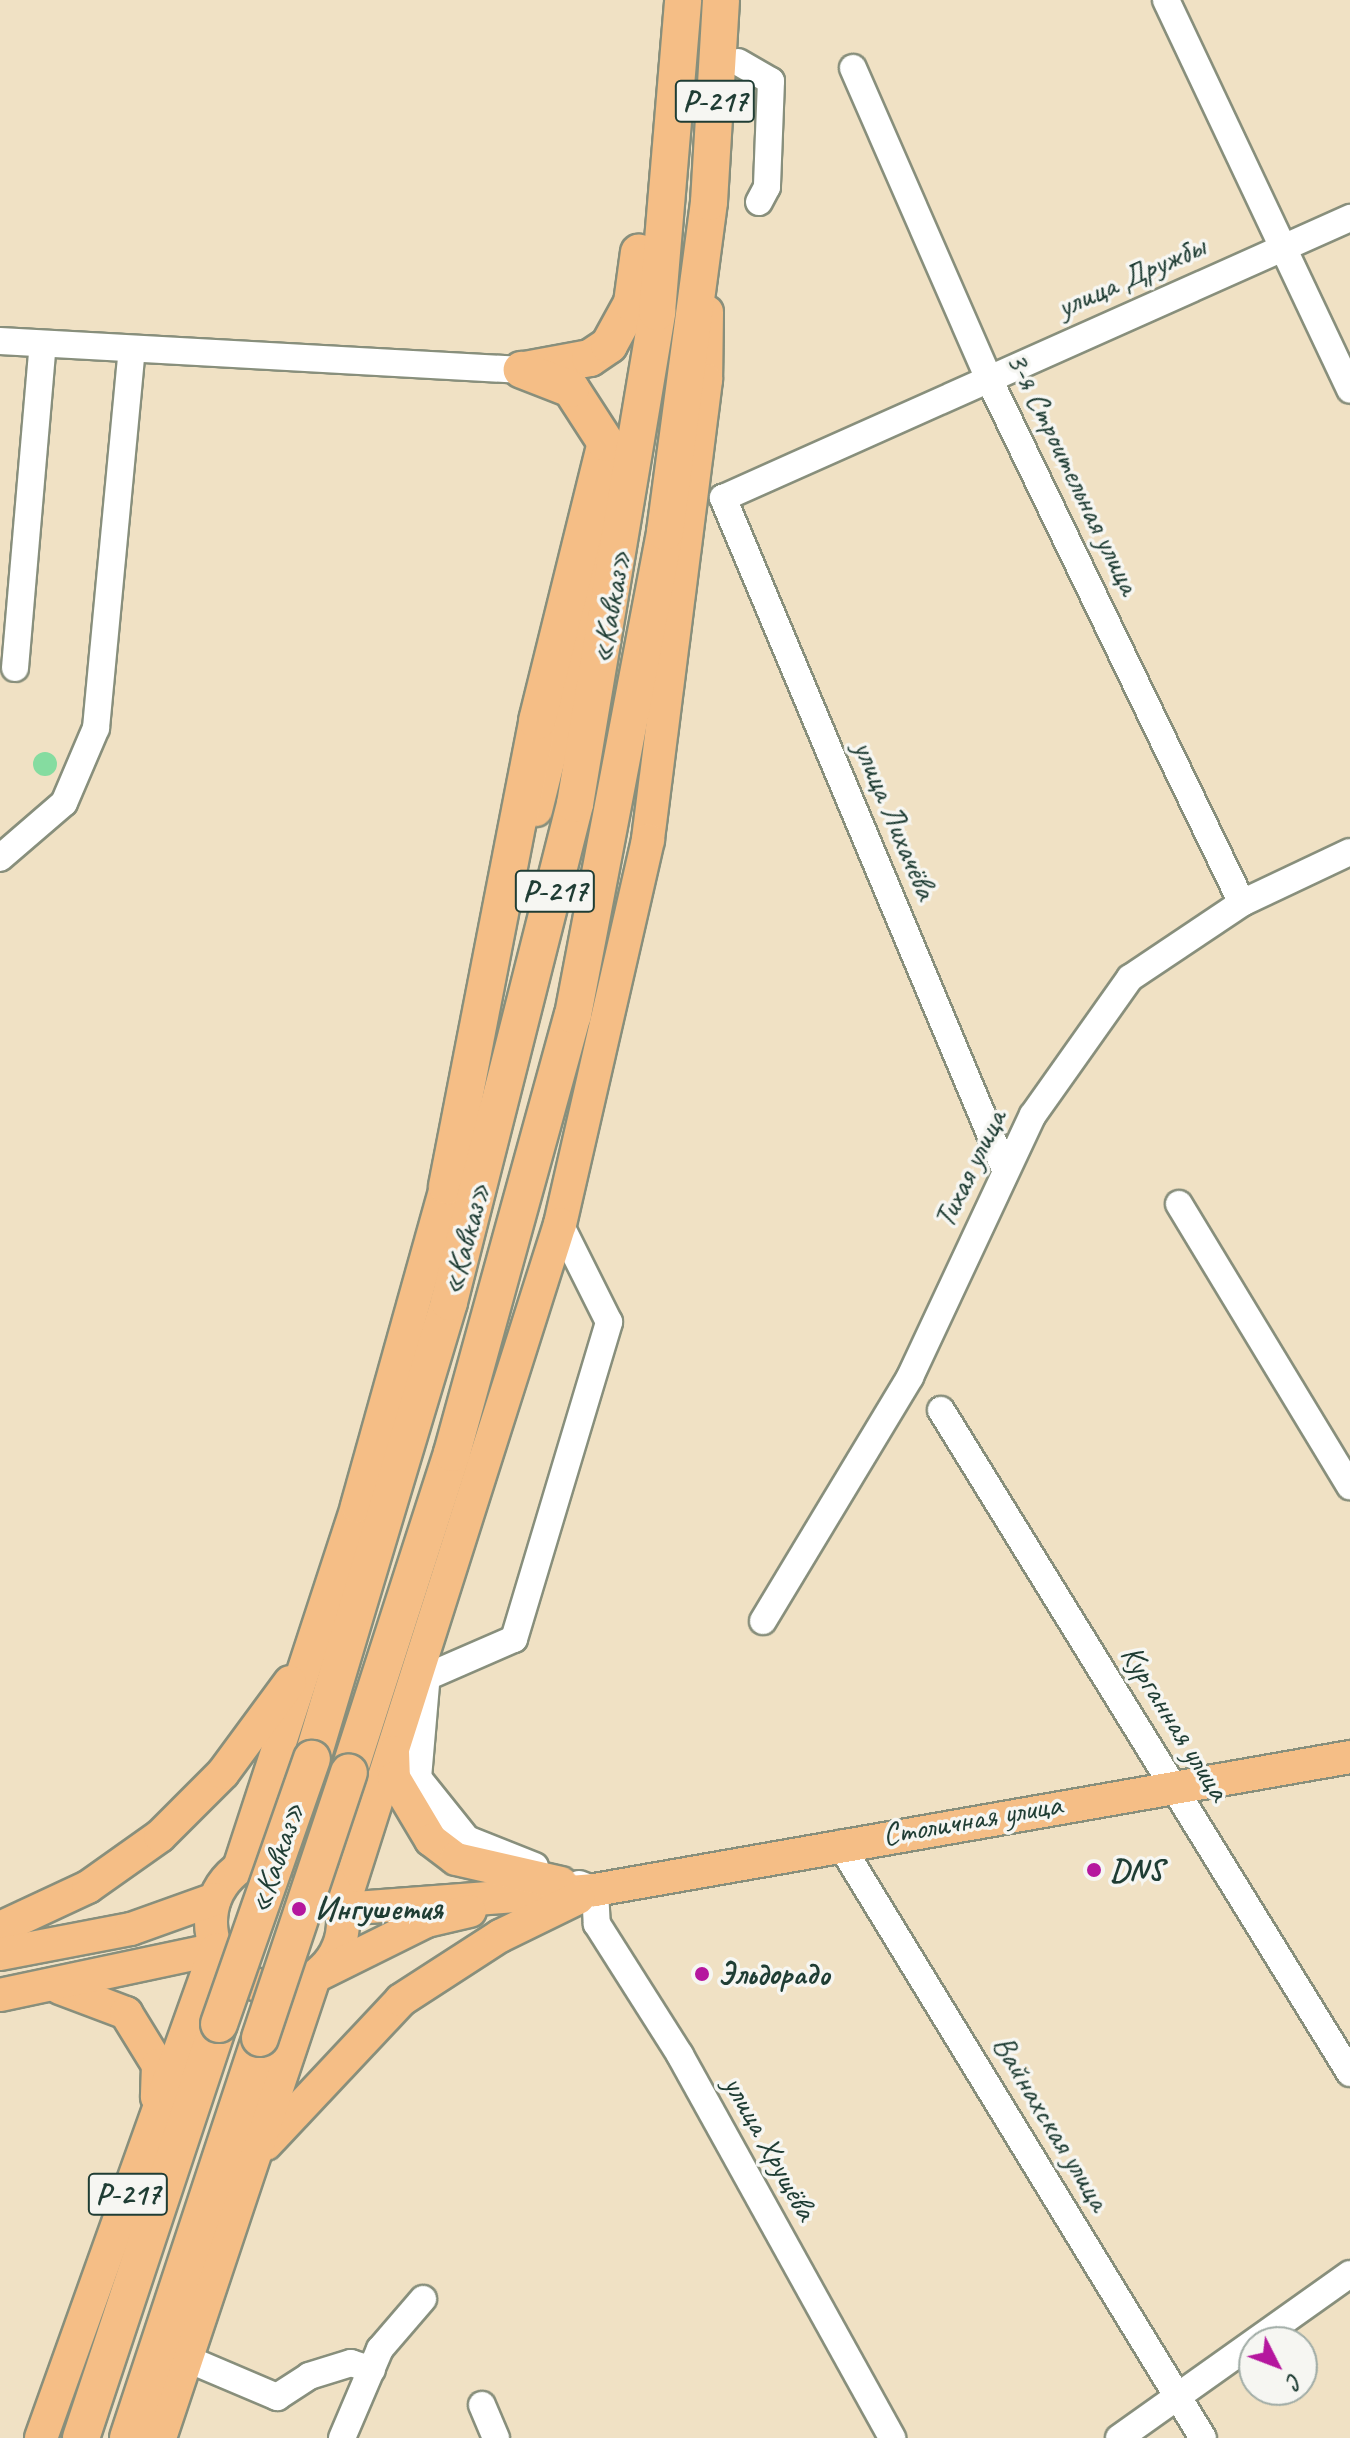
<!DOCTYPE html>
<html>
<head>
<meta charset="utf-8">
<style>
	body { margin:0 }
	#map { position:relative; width:1350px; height:2438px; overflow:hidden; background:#f0e1c4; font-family:Caveat,sans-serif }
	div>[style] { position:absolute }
	.green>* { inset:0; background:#85dca0 }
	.round { border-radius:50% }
	.roads { filter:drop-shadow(2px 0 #888f7c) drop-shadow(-2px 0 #888f7c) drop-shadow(0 2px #888f7c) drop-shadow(0 -2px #888f7c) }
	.minor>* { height:26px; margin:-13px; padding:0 13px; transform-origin:13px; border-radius:13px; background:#fff }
	.major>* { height:32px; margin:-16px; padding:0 16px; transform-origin:16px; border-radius:16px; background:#f5be86 }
	.major>.ring { margin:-16px; padding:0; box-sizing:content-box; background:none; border:32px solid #f5be86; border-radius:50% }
	.highway>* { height:36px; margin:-18px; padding:0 18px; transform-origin:18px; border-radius:18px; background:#f5be86 }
	.bridges { filter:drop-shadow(2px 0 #888f7c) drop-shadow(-2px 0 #888f7c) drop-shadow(0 2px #888f7c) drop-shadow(0 -2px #888f7c) }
	.highway-bridge>* { height:36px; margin:-18px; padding:0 18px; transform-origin:18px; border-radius:18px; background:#f5be86 }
	.dots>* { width:22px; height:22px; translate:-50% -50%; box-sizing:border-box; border:4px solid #f6f6f2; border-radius:50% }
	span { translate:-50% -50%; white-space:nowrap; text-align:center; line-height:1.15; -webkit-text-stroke:7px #f6f6f2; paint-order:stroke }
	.shield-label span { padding:2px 6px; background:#f6f6f2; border:2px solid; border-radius:6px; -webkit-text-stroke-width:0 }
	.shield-label { font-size:30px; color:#1f3d34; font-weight:700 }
	.street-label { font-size:32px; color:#1f3d34 }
	.poi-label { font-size:32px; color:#1f3d34; font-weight:700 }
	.left { translate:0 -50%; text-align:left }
	.north { position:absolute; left:1238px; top:2326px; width:80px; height:80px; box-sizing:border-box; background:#f6f6f2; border:2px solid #a0aca6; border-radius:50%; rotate:132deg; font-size:22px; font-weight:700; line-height:32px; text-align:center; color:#1f3d34 }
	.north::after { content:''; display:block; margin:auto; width:28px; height:36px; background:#b5179e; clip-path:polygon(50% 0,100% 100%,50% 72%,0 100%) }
</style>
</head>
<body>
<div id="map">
	<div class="green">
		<i class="round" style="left:33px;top:752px;width:24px;height:24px"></i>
	</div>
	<div class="roads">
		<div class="minor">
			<i style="left:1166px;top:0;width:431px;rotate:64.7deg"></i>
			<i style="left:738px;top:62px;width:38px;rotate:30deg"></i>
			<i style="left:771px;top:81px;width:106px;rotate:92.2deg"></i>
			<i style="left:767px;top:187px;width:17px;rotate:118deg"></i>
			<i style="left:853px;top:68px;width:339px;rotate:66.4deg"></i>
			<i style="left:989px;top:379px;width:582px;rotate:64.23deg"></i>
			<i style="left:0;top:341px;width:523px;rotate:3.18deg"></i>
			<i style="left:15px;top:668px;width:325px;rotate:-85.1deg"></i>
			<i style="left:0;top:858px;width:84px;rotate:-40.7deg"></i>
			<i style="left:64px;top:803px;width:82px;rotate:-66.9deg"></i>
			<i style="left:96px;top:728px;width:380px;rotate:-84.6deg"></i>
			<i style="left:1004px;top:1167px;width:726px;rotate:-112.78deg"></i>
			<i style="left:723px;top:498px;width:687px;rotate:-24.06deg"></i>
			<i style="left:1179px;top:1204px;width:330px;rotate:58.8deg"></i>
			<i style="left:941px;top:1410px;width:779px;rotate:58.33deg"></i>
			<i style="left:763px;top:1621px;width:285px;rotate:-58.9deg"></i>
			<i style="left:910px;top:1377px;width:289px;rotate:-64.9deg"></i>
			<i style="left:1033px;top:1115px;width:168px;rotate:-54.7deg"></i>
			<i style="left:1130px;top:978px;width:135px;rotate:-33.8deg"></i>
			<i style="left:1242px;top:903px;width:119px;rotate:-25.3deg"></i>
			<i style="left:427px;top:1673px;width:105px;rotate:94.9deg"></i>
			<i style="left:418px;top:1778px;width:78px;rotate:51.2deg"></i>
			<i style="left:467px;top:1839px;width:73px;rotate:21.7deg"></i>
			<i style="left:415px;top:1682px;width:108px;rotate:-23.5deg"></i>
			<i style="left:514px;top:1639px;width:331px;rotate:-73.3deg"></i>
			<i style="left:609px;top:1322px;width:110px;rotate:-116.6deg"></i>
			<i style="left:840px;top:1844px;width:696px;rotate:58.57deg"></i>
			<i style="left:579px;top:1884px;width:17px;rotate:21deg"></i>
			<i style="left:595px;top:1890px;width:34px;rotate:87deg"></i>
			<i style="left:597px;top:1924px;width:155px;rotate:57.6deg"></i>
			<i style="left:680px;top:2055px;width:438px;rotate:61deg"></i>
			<i style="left:190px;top:2360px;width:95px;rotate:23deg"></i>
			<i style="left:277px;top:2397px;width:38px;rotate:-33deg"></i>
			<i style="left:309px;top:2376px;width:44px;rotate:-17.2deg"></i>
			<i style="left:351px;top:2363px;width:22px;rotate:18deg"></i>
			<i style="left:482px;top:2405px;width:36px;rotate:67deg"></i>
			<i style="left:342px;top:2438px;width:97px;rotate:-66.9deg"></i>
			<i style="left:380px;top:2349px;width:66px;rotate:-49.3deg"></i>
			<i style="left:1119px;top:2438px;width:283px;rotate:-35.4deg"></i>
		</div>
		<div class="major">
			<i style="left:707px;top:312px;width:68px;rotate:90.8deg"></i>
			<i style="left:706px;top:380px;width:464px;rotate:97.2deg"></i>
			<i style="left:648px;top:840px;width:394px;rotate:102.9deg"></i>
			<i style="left:560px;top:1224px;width:719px;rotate:107.65deg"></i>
			<i style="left:342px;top:1909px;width:254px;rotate:-4.3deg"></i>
			<i style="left:595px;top:1890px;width:767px;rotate:-9.99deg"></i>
			<i style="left:536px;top:810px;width:306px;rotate:-76deg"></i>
			<i style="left:393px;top:1752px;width:26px;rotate:88deg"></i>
			<i style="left:394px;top:1778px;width:72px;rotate:59.2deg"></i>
			<i style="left:431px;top:1840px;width:31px;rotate:37deg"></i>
			<i style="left:456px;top:1859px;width:108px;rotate:12.9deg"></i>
			<i class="ring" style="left:211px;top:1856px;width:100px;height:100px"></i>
			<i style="left:239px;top:1868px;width:381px;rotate:-71.9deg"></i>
			<i style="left:357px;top:1506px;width:357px;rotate:-74.4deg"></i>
			<i style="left:0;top:1928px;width:97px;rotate:-25deg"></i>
			<i style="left:88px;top:1887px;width:88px;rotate:-35.3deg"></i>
			<i style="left:160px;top:1836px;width:89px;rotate:-45deg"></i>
			<i style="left:223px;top:1773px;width:113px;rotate:-53.6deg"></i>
			<i style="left:0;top:1954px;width:133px;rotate:-10.8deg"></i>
			<i style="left:131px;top:1929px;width:89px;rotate:-19.7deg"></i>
			<i style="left:60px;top:1988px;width:71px;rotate:20.7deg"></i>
			<i style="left:126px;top:2013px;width:61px;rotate:58.4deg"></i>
			<i style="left:158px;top:2065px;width:32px;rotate:92deg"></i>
			<i style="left:0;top:1995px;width:221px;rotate:-12deg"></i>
			<i style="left:266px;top:2144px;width:197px;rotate:-46.8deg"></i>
			<i style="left:401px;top:2000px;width:118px;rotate:-32.9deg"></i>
			<i style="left:500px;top:1936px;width:87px;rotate:-26deg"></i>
			<i style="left:41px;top:2438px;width:519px;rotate:-70.31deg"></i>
			<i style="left:160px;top:2438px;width:486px;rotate:-71.5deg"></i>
			<i style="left:314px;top:1977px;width:126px;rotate:-26.4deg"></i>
			<i style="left:427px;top:1921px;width:44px;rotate:-13.1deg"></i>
		</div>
		<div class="highway">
			<i style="left:525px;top:370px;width:66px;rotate:-10.5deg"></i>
			<i style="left:590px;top:358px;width:23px;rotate:-34deg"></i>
			<i style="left:609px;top:345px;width:48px;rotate:-61.3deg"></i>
			<i style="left:632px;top:303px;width:51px;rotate:-82.2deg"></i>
			<i style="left:447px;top:1186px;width:474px;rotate:-79deg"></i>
			<i style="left:537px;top:721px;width:286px;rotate:-76.1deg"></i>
			<i style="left:606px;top:443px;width:64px;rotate:-122.9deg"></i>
			<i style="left:571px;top:389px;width:53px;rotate:-158.8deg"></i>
			<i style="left:312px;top:1759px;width:477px;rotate:-73.3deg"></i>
			<i style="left:449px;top:1302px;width:514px;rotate:-75.8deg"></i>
			<i style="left:575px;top:804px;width:499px;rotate:-80.5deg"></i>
			<i style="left:657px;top:312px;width:313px;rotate:-85.2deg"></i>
			<i style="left:349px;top:1772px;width:335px;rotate:-72.1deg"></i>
			<i style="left:452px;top:1453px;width:454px;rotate:-74.6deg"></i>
			<i style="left:573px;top:1015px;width:492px;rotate:-79.2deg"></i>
			<i style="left:665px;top:532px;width:333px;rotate:-82.4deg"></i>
			<i style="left:709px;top:202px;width:202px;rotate:-86.6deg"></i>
			<i style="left:81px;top:2438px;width:436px;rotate:-71.6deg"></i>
			<i style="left:128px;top:2438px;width:421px;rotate:-71.7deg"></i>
		</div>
	</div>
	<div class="bridges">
		<div class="highway-bridge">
			<i style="left:219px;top:2024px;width:281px;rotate:-70.7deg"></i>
			<i style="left:260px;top:2038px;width:280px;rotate:-71.5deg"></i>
		</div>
	</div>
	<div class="dots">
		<i style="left:1094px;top:1870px;background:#b5179e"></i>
		<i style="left:299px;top:1909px;background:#b5179e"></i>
		<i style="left:702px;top:1974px;background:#b5179e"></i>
	</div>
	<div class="shield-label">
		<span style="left:715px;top:101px">Р-217</span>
		<span style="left:555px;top:891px">Р-217</span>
		<span style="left:128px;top:2194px">Р-217</span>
	</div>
	<div class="street-label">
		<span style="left:1131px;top:277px;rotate:-24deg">улица Дружбы</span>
		<span style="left:1073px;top:473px;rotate:64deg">3-я Строительная улица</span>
		<span style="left:611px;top:607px;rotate:-80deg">«Кавказ»</span>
		<span style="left:895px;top:820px;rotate:67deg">улица Лихачёва</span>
		<span style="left:970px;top:1169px;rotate:-64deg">Тихая улица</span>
		<span style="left:466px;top:1239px;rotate:-75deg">«Кавказ»</span>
		<span style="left:1175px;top:1723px;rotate:58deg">Курганная улица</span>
		<span style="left:972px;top:1820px;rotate:-10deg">Столичная улица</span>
		<span style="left:277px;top:1858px;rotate:-71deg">«Кавказ»</span>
		<span style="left:1051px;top:2123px;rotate:59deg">Вайнахская улица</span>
		<span style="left:770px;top:2148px;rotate:61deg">улица Хрущёва</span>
	</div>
	<div class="poi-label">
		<span class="left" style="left:1110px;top:1870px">DNS</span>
		<span class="left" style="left:315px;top:1909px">Ингушетия</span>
		<span class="left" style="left:718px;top:1974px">Эльдорадо</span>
	</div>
	<div class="north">С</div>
</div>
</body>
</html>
